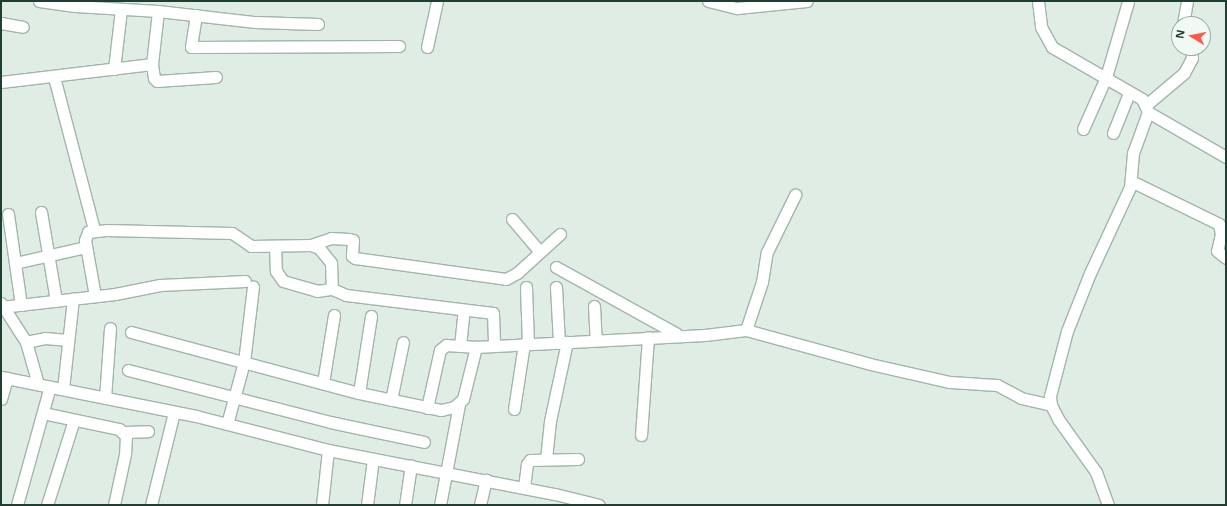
<!DOCTYPE html>
<html>
<head>
<meta charset="utf-8">
<style>
	body { margin:0 }
	#map { position:relative; width:1227px; height:506px; overflow:hidden; background:#e0ede5; font-family:"Open Sans",sans-serif }
	div>[style] { position:absolute }
	.roads { filter:drop-shadow(1px 0 #a2b5ab) drop-shadow(-1px 0 #a2b5ab) drop-shadow(0 1px #a2b5ab) drop-shadow(0 -1px #a2b5ab) }
	.minor>* { height:11px; margin:-5.5px; padding:0 5.5px; transform-origin:5.5px; border-radius:5.5px; background:#fff }
	span { translate:-50% -50%; white-space:nowrap; text-align:center; line-height:1.15; -webkit-text-stroke:3px #f1f9f4; paint-order:stroke }
	.frame { position:absolute; inset:0; border:2px solid #1e3f31; pointer-events:none }
	.north { position:absolute; left:1171px; top:16px; width:40px; height:40px; box-sizing:border-box; background:#f1f9f4; border:1px solid #9dafa6; border-radius:50%; rotate:280deg; font-size:11px; font-weight:700; line-height:16px; text-align:center; color:#1e3f31 }
	.north::after { content:''; display:block; margin:auto; width:14px; height:18px; background:#ff5c4c; clip-path:polygon(50% 0,100% 100%,50% 72%,0 100%) }
</style>
</head>
<body>
<div id="map">
	<div class="roads">
		<div class="minor">
			<i style="left:39px;top:1px;width:36px;rotate:8deg"></i>
			<i style="left:75px;top:6px;width:83px;rotate:3.4deg"></i>
			<i style="left:158px;top:11px;width:98px;rotate:6.5deg"></i>
			<i style="left:255px;top:22px;width:63px;rotate:1.8deg"></i>
			<i style="left:708px;top:1px;width:30px;rotate:14deg"></i>
			<i style="left:737px;top:8px;width:70px;rotate:-5.7deg"></i>
			<i style="left:1038px;top:1px;width:26px;rotate:83deg"></i>
			<i style="left:1041px;top:27px;width:23px;rotate:61deg"></i>
			<i style="left:1052px;top:47px;width:104px;rotate:30deg"></i>
			<i style="left:1142px;top:99px;width:14px;rotate:65deg"></i>
			<i style="left:1148px;top:112px;width:44px;rotate:110.1deg"></i>
			<i style="left:1133px;top:153px;width:34px;rotate:95deg"></i>
			<i style="left:1130px;top:187px;width:95px;rotate:114.9deg"></i>
			<i style="left:1090px;top:273px;width:62px;rotate:111.6deg"></i>
			<i style="left:1067px;top:331px;width:67px;rotate:104.7deg"></i>
			<i style="left:1050px;top:396px;width:9px;rotate:84deg"></i>
			<i style="left:1051px;top:405px;width:16px;rotate:63deg"></i>
			<i style="left:1058px;top:419px;width:65px;rotate:54.4deg"></i>
			<i style="left:1096px;top:472px;width:35px;rotate:70deg"></i>
			<i style="left:196px;top:15px;width:32px;rotate:99deg"></i>
			<i style="left:191px;top:47px;width:208px;rotate:-0.3deg"></i>
			<i style="left:1px;top:23px;width:22px;rotate:10deg"></i>
			<i style="left:1183px;top:24px;width:23px;rotate:-80deg"></i>
			<i style="left:427px;top:47px;width:47px;rotate:-77.7deg"></i>
			<i style="left:152px;top:64px;width:14px;rotate:82deg"></i>
			<i style="left:154px;top:78px;width:4px;rotate:45deg"></i>
			<i style="left:157px;top:81px;width:59px;rotate:-3.9deg"></i>
			<i style="left:114px;top:69px;width:60px;rotate:-83.3deg"></i>
			<i style="left:54px;top:77px;width:158px;rotate:75.3deg"></i>
			<i style="left:1px;top:82px;width:152px;rotate:-6.8deg"></i>
			<i style="left:152px;top:64px;width:53px;rotate:-83.5deg"></i>
			<i style="left:1146px;top:105px;width:50px;rotate:-40.1deg"></i>
			<i style="left:1184px;top:73px;width:17px;rotate:-62deg"></i>
			<i style="left:1192px;top:58px;width:10px;rotate:-96deg"></i>
			<i style="left:1148px;top:112px;width:90px;rotate:30deg"></i>
			<i style="left:1083px;top:129px;width:57px;rotate:-66.1deg"></i>
			<i style="left:1106px;top:77px;width:78px;rotate:-73.7deg"></i>
			<i style="left:1113px;top:133px;width:43px;rotate:-68.2deg"></i>
			<i style="left:1131px;top:181px;width:98px;rotate:26deg"></i>
			<i style="left:1219px;top:224px;width:10px;rotate:79deg"></i>
			<i style="left:1221px;top:234px;width:17px;rotate:103deg"></i>
			<i style="left:1217px;top:251px;width:11px;rotate:38deg"></i>
			<i style="left:41px;top:212px;width:90px;rotate:80.4deg"></i>
			<i style="left:8px;top:214px;width:92px;rotate:81.9deg"></i>
			<i style="left:512px;top:219px;width:43px;rotate:49.7deg"></i>
			<i style="left:311px;top:245px;width:21px;rotate:-19deg"></i>
			<i style="left:331px;top:238px;width:18px;rotate:3deg"></i>
			<i style="left:349px;top:239px;width:4px;rotate:14deg"></i>
			<i style="left:353px;top:240px;width:16px;rotate:94deg"></i>
			<i style="left:352px;top:256px;width:4px;rotate:34deg"></i>
			<i style="left:355px;top:258px;width:152px;rotate:7.9deg"></i>
			<i style="left:506px;top:279px;width:13px;rotate:-29deg"></i>
			<i style="left:517px;top:273px;width:58px;rotate:-42.2deg"></i>
			<i style="left:275px;top:246px;width:25px;rotate:88deg"></i>
			<i style="left:276px;top:271px;width:12px;rotate:55deg"></i>
			<i style="left:283px;top:281px;width:35px;rotate:16deg"></i>
			<i style="left:317px;top:291px;width:15px;rotate:-8deg"></i>
			<i style="left:15px;top:263px;width:73px;rotate:-12.7deg"></i>
			<i style="left:556px;top:267px;width:138px;rotate:29deg"></i>
			<i style="left:526px;top:287px;width:57px;rotate:88deg"></i>
			<i style="left:556px;top:287px;width:56px;rotate:86.9deg"></i>
			<i style="left:95px;top:296px;width:57px;rotate:-100.1deg"></i>
			<i style="left:85px;top:240px;width:9px;rotate:-69deg"></i>
			<i style="left:88px;top:232px;width:18px;rotate:-6deg"></i>
			<i style="left:106px;top:230px;width:126px;rotate:1.4deg"></i>
			<i style="left:232px;top:233px;width:23px;rotate:34deg"></i>
			<i style="left:251px;top:246px;width:60px;rotate:-1deg"></i>
			<i style="left:311px;top:245px;width:9px;rotate:21deg"></i>
			<i style="left:319px;top:248px;width:19px;rotate:51deg"></i>
			<i style="left:331px;top:263px;width:26px;rotate:88deg"></i>
			<i style="left:332px;top:289px;width:15px;rotate:23deg"></i>
			<i style="left:346px;top:295px;width:148px;rotate:7deg"></i>
			<i style="left:493px;top:313px;width:33px;rotate:88deg"></i>
			<i style="left:1px;top:303px;width:46px;rotate:57.3deg"></i>
			<i style="left:26px;top:342px;width:44px;rotate:74.1deg"></i>
			<i style="left:594px;top:306px;width:34px;rotate:87deg"></i>
			<i style="left:1px;top:307px;width:115px;rotate:-6.5deg"></i>
			<i style="left:115px;top:294px;width:46px;rotate:-11.3deg"></i>
			<i style="left:160px;top:285px;width:85px;rotate:-2.7deg"></i>
			<i style="left:746px;top:330px;width:51px;rotate:-71.6deg"></i>
			<i style="left:762px;top:282px;width:30px;rotate:-81deg"></i>
			<i style="left:767px;top:252px;width:64px;rotate:-63.8deg"></i>
			<i style="left:131px;top:332px;width:236px;rotate:15deg"></i>
			<i style="left:359px;top:393px;width:84px;rotate:11.7deg"></i>
			<i style="left:441px;top:410px;width:13px;rotate:-13deg"></i>
			<i style="left:454px;top:407px;width:12px;rotate:-42deg"></i>
			<i style="left:463px;top:399px;width:54px;rotate:-76deg"></i>
			<i style="left:26px;top:342px;width:19px;rotate:-12deg"></i>
			<i style="left:45px;top:338px;width:23px;rotate:5deg"></i>
			<i style="left:460px;top:346px;width:36px;rotate:-84deg"></i>
			<i style="left:128px;top:370px;width:209px;rotate:14.4deg"></i>
			<i style="left:330px;top:422px;width:96px;rotate:12deg"></i>
			<i style="left:1px;top:377px;width:199px;rotate:11.3deg"></i>
			<i style="left:196px;top:416px;width:136px;rotate:14.4deg"></i>
			<i style="left:328px;top:450px;width:231px;rotate:11deg"></i>
			<i style="left:555px;top:494px;width:45px;rotate:14deg"></i>
			<i style="left:323px;top:383px;width:69px;rotate:-80.8deg"></i>
			<i style="left:63px;top:389px;width:91px;rotate:-83.7deg"></i>
			<i style="left:359px;top:393px;width:78px;rotate:-81.1deg"></i>
			<i style="left:105px;top:398px;width:70px;rotate:-85.9deg"></i>
			<i style="left:1px;top:399px;width:22px;rotate:-74deg"></i>
			<i style="left:391px;top:400px;width:59px;rotate:-78.3deg"></i>
			<i style="left:427px;top:408px;width:59px;rotate:-77.4deg"></i>
			<i style="left:440px;top:350px;width:8px;rotate:-40deg"></i>
			<i style="left:446px;top:345px;width:30px;rotate:4deg"></i>
			<i style="left:476px;top:347px;width:229px;rotate:-3deg"></i>
			<i style="left:705px;top:335px;width:41px;rotate:-7deg"></i>
			<i style="left:746px;top:330px;width:129px;rotate:15.3deg"></i>
			<i style="left:870px;top:364px;width:82px;rotate:12.7deg"></i>
			<i style="left:950px;top:382px;width:47px;rotate:3.7deg"></i>
			<i style="left:997px;top:385px;width:27px;rotate:28deg"></i>
			<i style="left:1021px;top:398px;width:31px;rotate:13deg"></i>
			<i style="left:514px;top:409px;width:66px;rotate:-81.3deg"></i>
			<i style="left:43px;top:413px;width:78px;rotate:11.9deg"></i>
			<i style="left:119px;top:429px;width:10px;rotate:45deg"></i>
			<i style="left:126px;top:436px;width:18px;rotate:93deg"></i>
			<i style="left:125px;top:454px;width:52px;rotate:102.2deg"></i>
			<i style="left:227px;top:424px;width:64px;rotate:-74.7deg"></i>
			<i style="left:244px;top:362px;width:76px;rotate:-83.2deg"></i>
			<i style="left:124px;top:432px;width:24px;rotate:-2deg"></i>
			<i style="left:641px;top:435px;width:98px;rotate:-85.9deg"></i>
			<i style="left:546px;top:459px;width:38px;rotate:-84deg"></i>
			<i style="left:550px;top:421px;width:81px;rotate:-77.9deg"></i>
			<i style="left:524px;top:488px;width:24px;rotate:-83deg"></i>
			<i style="left:527px;top:464px;width:5px;rotate:-53deg"></i>
			<i style="left:530px;top:460px;width:48px;rotate:-1.2deg"></i>
			<i style="left:17px;top:505px;width:123px;rotate:-74.5deg"></i>
			<i style="left:47px;top:505px;width:89px;rotate:-72.4deg"></i>
			<i style="left:151px;top:505px;width:96px;rotate:-76.1deg"></i>
			<i style="left:322px;top:505px;width:55px;rotate:-83.8deg"></i>
			<i style="left:367px;top:505px;width:46px;rotate:-82.6deg"></i>
			<i style="left:405px;top:505px;width:40px;rotate:-81.5deg"></i>
			<i style="left:440px;top:505px;width:103px;rotate:-79.3deg"></i>
			<i style="left:480px;top:505px;width:26px;rotate:-77deg"></i>
		</div>
	</div>
	<div class="frame"></div>
	<div class="north">N</div>
</div>
</body>
</html>
